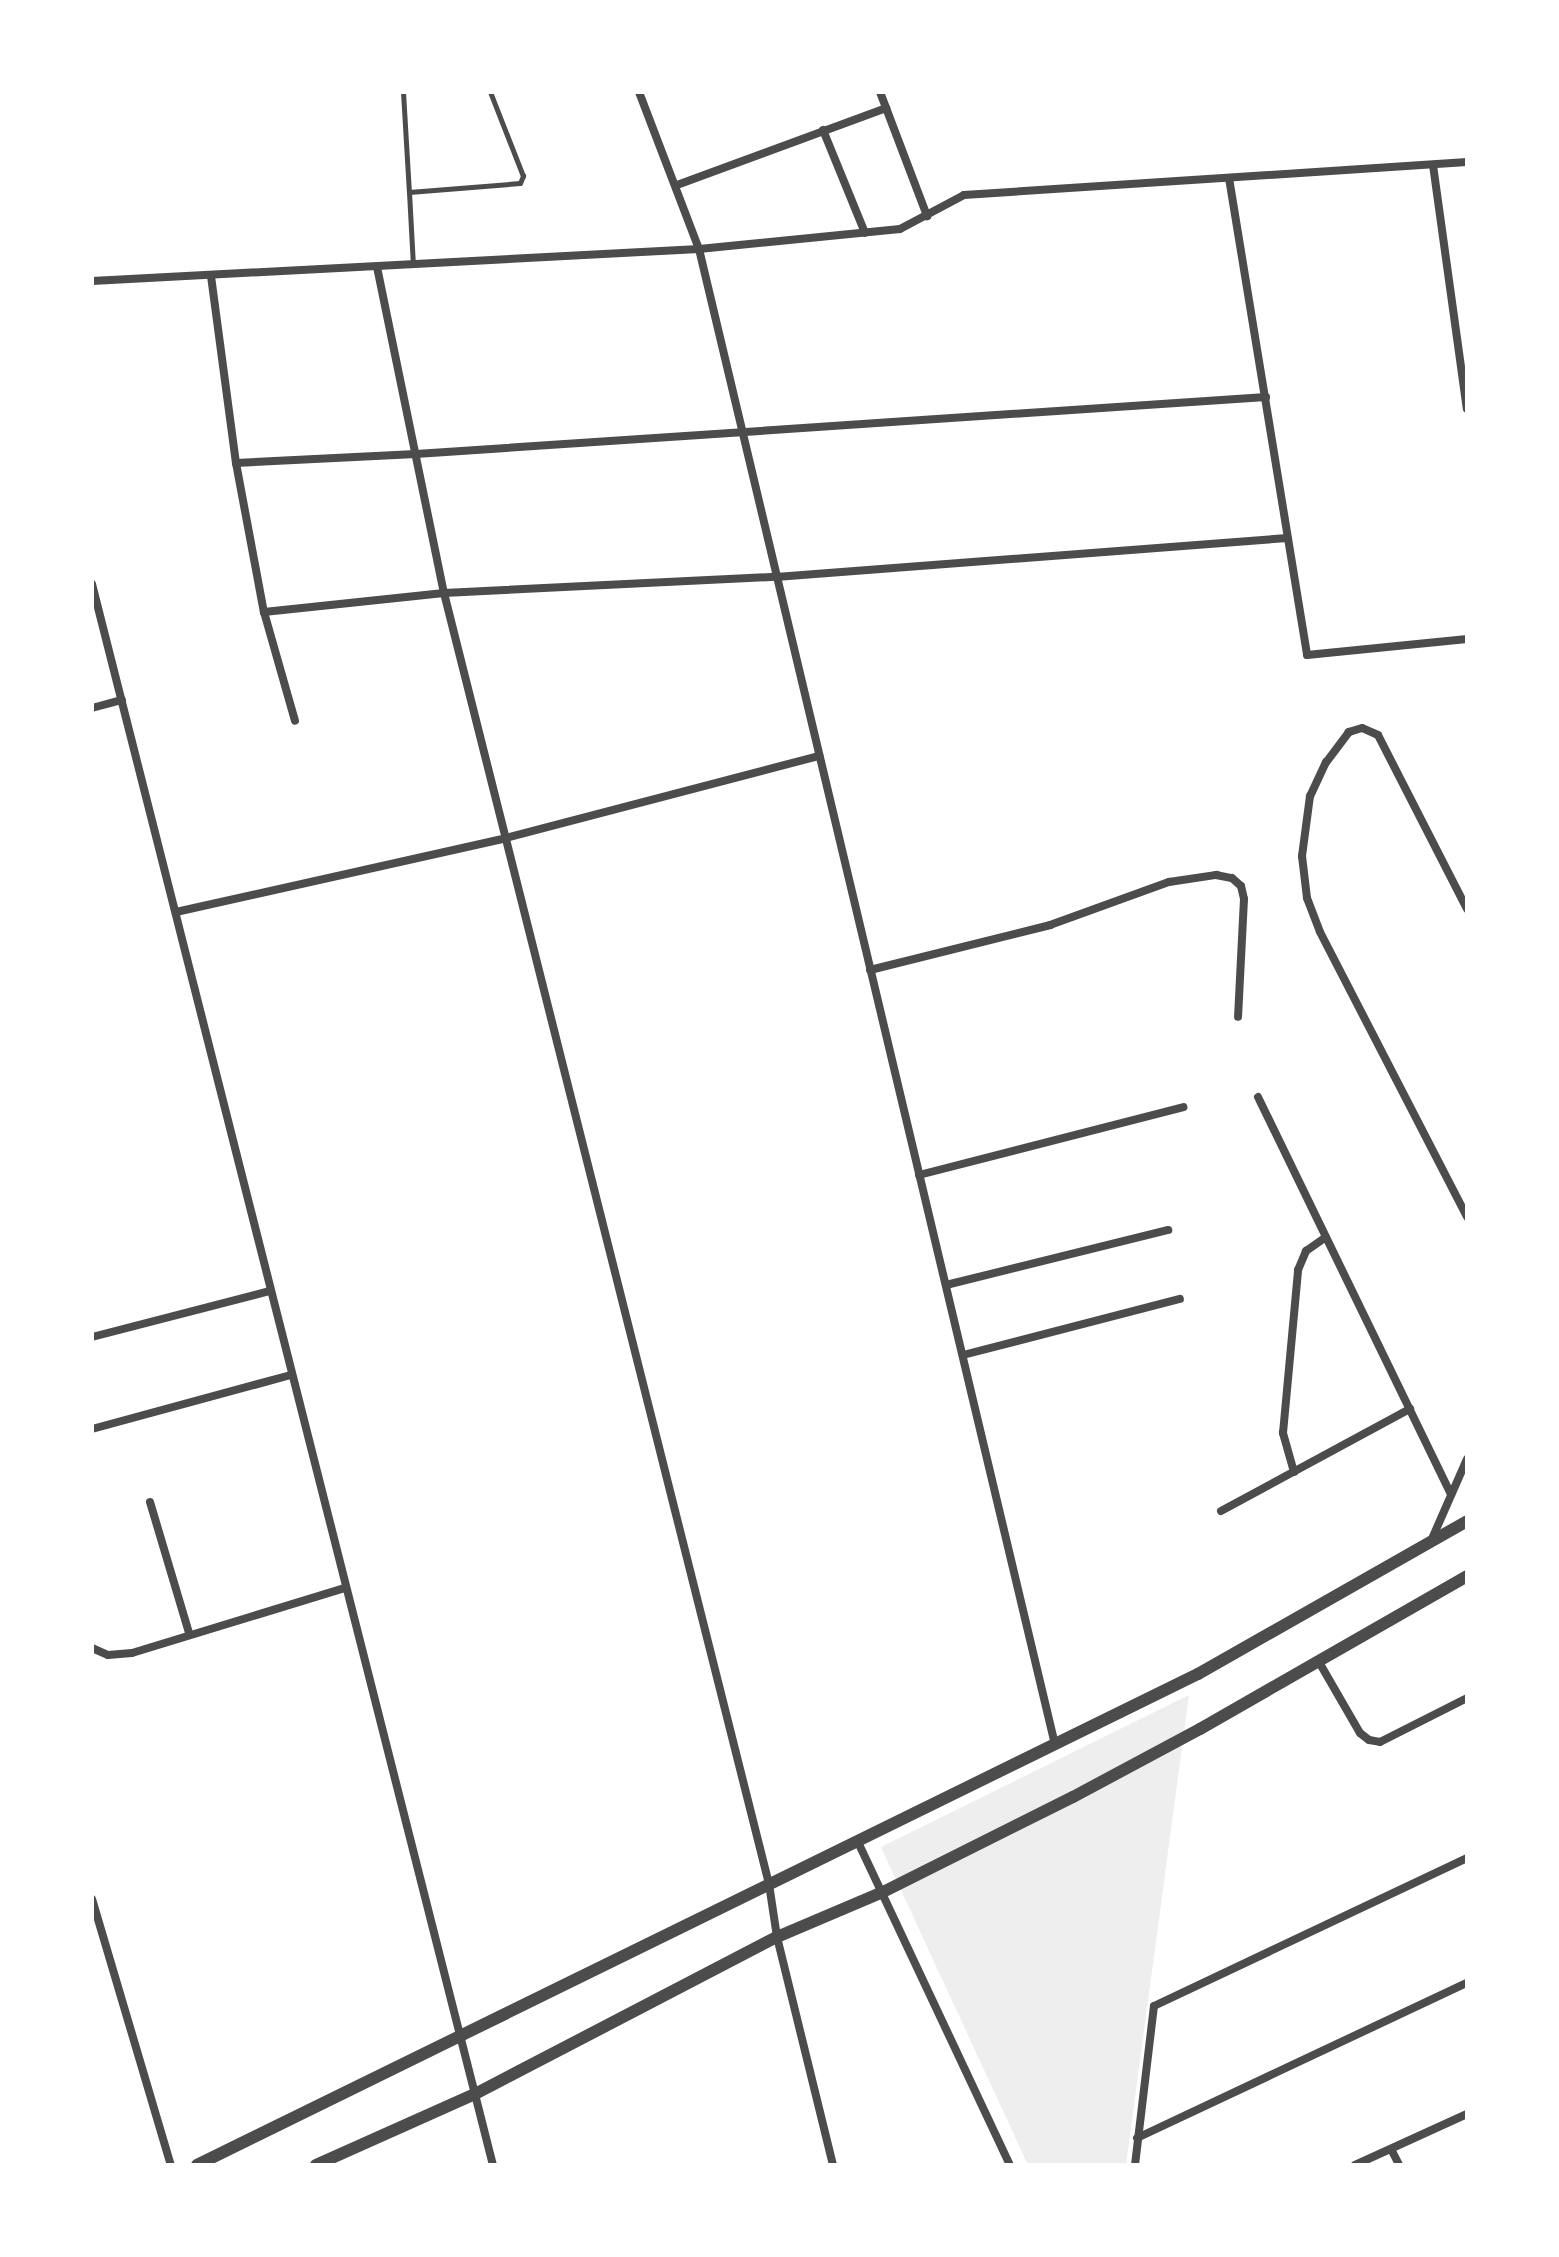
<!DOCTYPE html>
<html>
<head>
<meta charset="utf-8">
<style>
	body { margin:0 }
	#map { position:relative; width:1559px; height:2257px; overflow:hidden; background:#fff; font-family:"DM Sans",sans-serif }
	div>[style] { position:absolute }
	.green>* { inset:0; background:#eee }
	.service>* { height:5px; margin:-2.5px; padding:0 2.5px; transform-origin:2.5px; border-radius:2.5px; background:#4c4c4c }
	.minor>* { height:8px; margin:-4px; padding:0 4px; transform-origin:4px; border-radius:4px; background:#4c4c4c }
	.tertiary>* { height:12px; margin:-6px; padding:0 6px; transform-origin:6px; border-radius:6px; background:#4c4c4c }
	span { translate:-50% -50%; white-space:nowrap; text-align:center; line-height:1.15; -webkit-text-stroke:6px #fff; paint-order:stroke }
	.frame { position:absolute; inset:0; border:94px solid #fff; pointer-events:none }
</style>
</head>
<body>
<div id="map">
	<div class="green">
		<i style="clip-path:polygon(1189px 1695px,1126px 2165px,1028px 2165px,881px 1847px)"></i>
	</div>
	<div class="service">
		<i style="left:403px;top:92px;width:100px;rotate:86.6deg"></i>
		<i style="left:409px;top:192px;width:111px;rotate:-4.6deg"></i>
		<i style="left:520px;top:183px;width:8px;rotate:-67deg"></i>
		<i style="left:523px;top:176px;width:90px;rotate:-111.4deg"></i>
		<i style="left:409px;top:192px;width:73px;rotate:86.9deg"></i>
	</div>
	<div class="minor">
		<i style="left:639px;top:92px;width:168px;rotate:69.1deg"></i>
		<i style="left:699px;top:249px;width:1537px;rotate:76.61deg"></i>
		<i style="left:880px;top:92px;width:133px;rotate:69.2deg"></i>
		<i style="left:823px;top:130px;width:111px;rotate:67.8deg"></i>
		<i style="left:1433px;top:165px;width:246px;rotate:82.1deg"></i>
		<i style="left:1229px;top:178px;width:483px;rotate:80.7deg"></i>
		<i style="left:1307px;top:655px;width:161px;rotate:-5.7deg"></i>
		<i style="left:677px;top:185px;width:223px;rotate:-20.2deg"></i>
		<i style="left:377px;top:267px;width:333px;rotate:78.4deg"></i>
		<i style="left:444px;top:593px;width:1331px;rotate:75.87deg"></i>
		<i style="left:769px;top:1884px;width:54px;rotate:81.4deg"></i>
		<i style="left:777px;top:1937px;width:235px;rotate:76.2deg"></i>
		<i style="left:211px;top:276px;width:189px;rotate:82.4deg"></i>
		<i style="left:236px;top:463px;width:152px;rotate:79.4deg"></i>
		<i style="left:264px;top:612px;width:113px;rotate:74.1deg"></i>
		<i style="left:92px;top:281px;width:608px;rotate:-3.02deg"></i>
		<i style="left:699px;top:249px;width:202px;rotate:-5.7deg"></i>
		<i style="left:900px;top:229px;width:72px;rotate:-28deg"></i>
		<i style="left:964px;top:195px;width:504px;rotate:-3.75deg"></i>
		<i style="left:236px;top:463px;width:180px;rotate:-2.9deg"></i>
		<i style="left:416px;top:454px;width:852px;rotate:-3.84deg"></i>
		<i style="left:92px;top:584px;width:1631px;rotate:75.77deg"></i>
		<i style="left:264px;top:612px;width:181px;rotate:-6deg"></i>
		<i style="left:444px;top:593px;width:332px;rotate:-2.8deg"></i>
		<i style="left:776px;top:577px;width:513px;rotate:-4.36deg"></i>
		<i style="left:92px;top:708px;width:31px;rotate:-15deg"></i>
		<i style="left:1467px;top:909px;width:195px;rotate:-117.1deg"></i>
		<i style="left:1378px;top:735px;width:17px;rotate:-156deg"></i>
		<i style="left:1362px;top:728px;width:14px;rotate:163deg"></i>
		<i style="left:1349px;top:732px;width:38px;rotate:127deg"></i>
		<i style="left:1326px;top:762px;width:38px;rotate:115deg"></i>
		<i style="left:1310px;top:796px;width:61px;rotate:97.6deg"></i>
		<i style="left:1302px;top:856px;width:42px;rotate:83.2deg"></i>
		<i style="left:1307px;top:898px;width:36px;rotate:69deg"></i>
		<i style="left:1320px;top:932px;width:321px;rotate:62.7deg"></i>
		<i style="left:176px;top:912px;width:338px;rotate:-12.6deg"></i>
		<i style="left:506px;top:838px;width:324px;rotate:-14.7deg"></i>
		<i style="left:870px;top:970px;width:186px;rotate:-14deg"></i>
		<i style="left:1050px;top:925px;width:127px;rotate:-19.9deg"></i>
		<i style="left:1169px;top:882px;width:48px;rotate:-8.5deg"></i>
		<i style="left:1216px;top:875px;width:16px;rotate:11deg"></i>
		<i style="left:1232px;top:878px;width:12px;rotate:42deg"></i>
		<i style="left:1241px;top:886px;width:13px;rotate:77deg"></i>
		<i style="left:1244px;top:899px;width:118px;rotate:92.9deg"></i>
		<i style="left:1258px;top:1097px;width:442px;rotate:64.1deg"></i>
		<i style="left:919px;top:1175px;width:273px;rotate:-14.4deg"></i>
		<i style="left:946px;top:1285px;width:229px;rotate:-13.9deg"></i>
		<i style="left:92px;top:1337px;width:184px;rotate:-14.5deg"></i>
		<i style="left:963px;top:1355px;width:224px;rotate:-14.5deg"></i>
		<i style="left:92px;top:1429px;width:206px;rotate:-15.2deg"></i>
		<i style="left:1294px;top:1472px;width:41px;rotate:-105.8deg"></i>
		<i style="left:1283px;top:1433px;width:164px;rotate:-84.7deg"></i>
		<i style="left:1298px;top:1270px;width:21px;rotate:-67deg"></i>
		<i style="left:1306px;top:1251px;width:24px;rotate:-35deg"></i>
		<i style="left:150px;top:1502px;width:137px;rotate:73.4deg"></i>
		<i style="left:1221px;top:1511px;width:215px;rotate:-28.4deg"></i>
		<i style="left:1431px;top:1541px;width:90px;rotate:-66.3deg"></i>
		<i style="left:92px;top:1648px;width:17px;rotate:24deg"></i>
		<i style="left:108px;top:1655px;width:24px;rotate:-5deg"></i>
		<i style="left:132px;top:1653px;width:222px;rotate:-17deg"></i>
		<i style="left:1319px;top:1662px;width:82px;rotate:60deg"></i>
		<i style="left:1360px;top:1733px;width:11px;rotate:38deg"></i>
		<i style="left:1369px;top:1740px;width:11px;rotate:10deg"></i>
		<i style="left:1380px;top:1742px;width:97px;rotate:-26.8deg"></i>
		<i style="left:857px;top:1840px;width:359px;rotate:64.8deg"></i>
		<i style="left:92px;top:1899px;width:277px;rotate:73.5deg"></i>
		<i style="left:1137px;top:2138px;width:365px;rotate:-25.2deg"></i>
		<i style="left:1391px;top:2149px;width:18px;rotate:63deg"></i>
		<i style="left:1135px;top:2165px;width:160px;rotate:-83.2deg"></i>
		<i style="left:1154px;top:2006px;width:346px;rotate:-25.3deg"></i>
		<i style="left:1355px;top:2165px;width:123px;rotate:-24.5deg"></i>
	</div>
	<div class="tertiary">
		<i style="left:197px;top:2165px;width:1115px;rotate:-26.13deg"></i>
		<i style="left:1198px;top:1674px;width:309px;rotate:-29.6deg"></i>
		<i style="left:316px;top:2165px;width:174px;rotate:-24.1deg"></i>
		<i style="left:475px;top:2094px;width:340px;rotate:-27.5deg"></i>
		<i style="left:777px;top:1937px;width:115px;rotate:-23deg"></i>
		<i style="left:883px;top:1892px;width:212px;rotate:-26.6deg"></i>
		<i style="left:1073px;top:1797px;width:144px;rotate:-28.2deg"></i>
		<i style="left:1200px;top:1729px;width:308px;rotate:-29.8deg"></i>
	</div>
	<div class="frame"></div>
</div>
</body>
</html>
